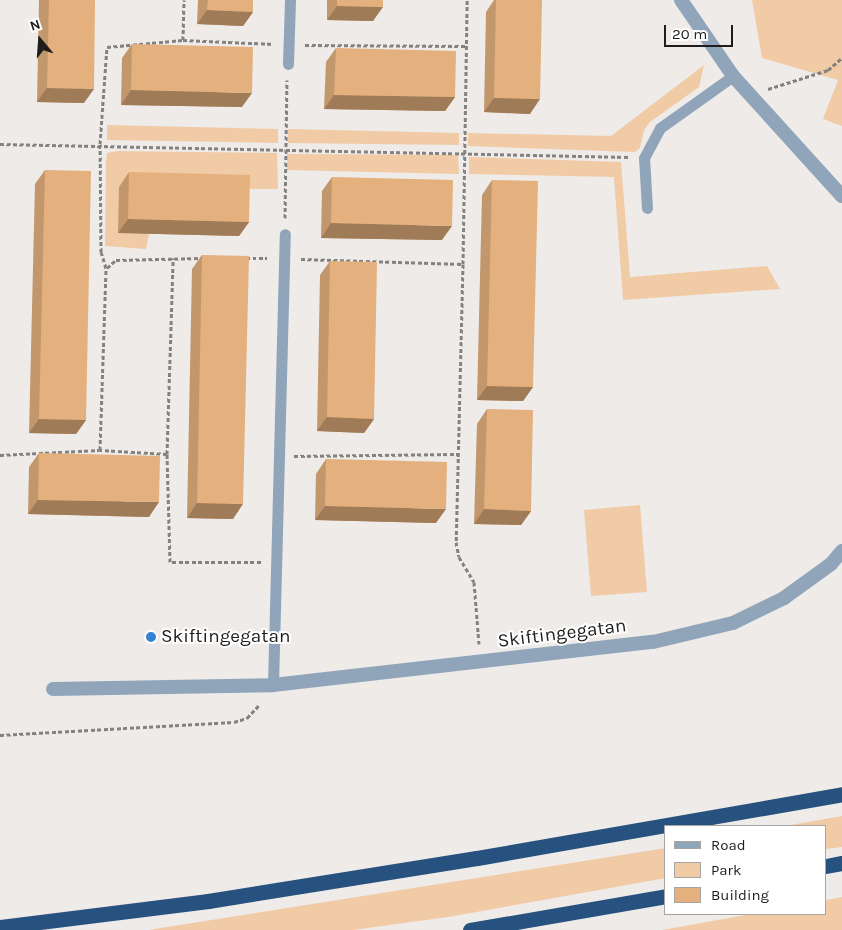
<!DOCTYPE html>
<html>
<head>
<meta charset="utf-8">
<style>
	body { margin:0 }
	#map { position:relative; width:842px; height:930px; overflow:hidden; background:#eeebe8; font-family:Karla,sans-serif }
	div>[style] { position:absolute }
	.green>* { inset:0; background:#f1caa6 }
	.path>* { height:3px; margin-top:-1.5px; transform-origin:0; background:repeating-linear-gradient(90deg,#848280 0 4px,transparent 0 6.5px) }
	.service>* { height:11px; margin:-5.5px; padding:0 5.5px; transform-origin:5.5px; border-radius:5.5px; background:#90a4ba }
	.minor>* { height:14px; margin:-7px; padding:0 7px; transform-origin:7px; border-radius:7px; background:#90a4ba }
	.motorway>* { height:15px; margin:-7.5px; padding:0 7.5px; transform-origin:7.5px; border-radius:7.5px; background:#27517e }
	.wall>* { inset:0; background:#c3976c }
	.shaded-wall>* { inset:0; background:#9f7b58 }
	.building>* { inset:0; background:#e3b07e }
	.dots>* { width:14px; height:14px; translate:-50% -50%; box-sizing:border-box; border:2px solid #fff; border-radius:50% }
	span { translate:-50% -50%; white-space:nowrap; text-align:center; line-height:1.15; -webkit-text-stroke:4px #fff; paint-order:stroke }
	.street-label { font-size:19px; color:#1e1d1c }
	.poi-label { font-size:19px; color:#1e1d1c }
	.left { translate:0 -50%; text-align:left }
	.legend { position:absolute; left:664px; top:825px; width:162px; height:90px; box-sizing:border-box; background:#fff; border:1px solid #a5a5a4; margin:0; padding:6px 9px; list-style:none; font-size:15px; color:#1e1d1c }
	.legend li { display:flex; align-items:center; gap:10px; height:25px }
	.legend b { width:25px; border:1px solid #a5a5a4 }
	.north { position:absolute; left:15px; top:15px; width:50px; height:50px; -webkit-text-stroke:4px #fff; paint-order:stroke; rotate:342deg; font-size:14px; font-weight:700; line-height:20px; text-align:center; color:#1e1d1c }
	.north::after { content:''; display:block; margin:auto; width:18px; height:22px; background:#1e1d1c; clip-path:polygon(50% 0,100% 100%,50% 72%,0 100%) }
	.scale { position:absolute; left:664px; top:25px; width:69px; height:22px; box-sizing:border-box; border:2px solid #1e1d1c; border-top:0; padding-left:6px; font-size:15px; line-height:18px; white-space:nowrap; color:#1e1d1c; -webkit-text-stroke:4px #fff; paint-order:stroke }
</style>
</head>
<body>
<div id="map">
	<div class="green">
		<i style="clip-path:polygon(752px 0,842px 0,842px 126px,823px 119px,838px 80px,762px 58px)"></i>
		<i style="clip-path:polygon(704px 65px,699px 87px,650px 122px,644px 130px,640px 148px,635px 152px,468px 146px,468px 133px,611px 136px)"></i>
		<i style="clip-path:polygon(107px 125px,278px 129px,278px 143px,107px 140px)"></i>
		<i style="clip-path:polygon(288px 129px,459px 133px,459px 145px,288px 143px)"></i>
		<i style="clip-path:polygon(117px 151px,277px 153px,278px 189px,240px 189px,118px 233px,149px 234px,146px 249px,105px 246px,106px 161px,107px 153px)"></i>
		<i style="clip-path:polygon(287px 154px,458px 155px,459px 174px,287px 170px)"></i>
		<i style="clip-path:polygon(469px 157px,621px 162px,630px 277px,767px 266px,780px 289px,623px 300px,614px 177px,469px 174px)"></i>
		<i style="clip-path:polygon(640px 505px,647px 592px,591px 596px,584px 510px)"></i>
		<i style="clip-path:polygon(842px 816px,842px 847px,826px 849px,826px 826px,785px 826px)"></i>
		<i style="clip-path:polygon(666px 848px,666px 878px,448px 917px,353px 930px,148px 930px)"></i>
		<i style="clip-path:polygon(842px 897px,842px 930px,662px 930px,751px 914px,826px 914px,826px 900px)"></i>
	</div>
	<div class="path">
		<i style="left:183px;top:40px;width:40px;rotate:-88.6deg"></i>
		<i style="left:305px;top:45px;width:160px;rotate:0.4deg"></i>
		<i style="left:768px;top:89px;width:63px;rotate:-17.6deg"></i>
		<i style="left:828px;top:70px;width:18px;rotate:-41deg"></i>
		<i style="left:0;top:144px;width:629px;rotate:1.18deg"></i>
		<i style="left:285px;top:218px;width:138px;rotate:-89.2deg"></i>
		<i style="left:246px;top:258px;width:21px"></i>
		<i style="left:301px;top:259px;width:162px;rotate:1.8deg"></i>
		<i style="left:463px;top:264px;width:278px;rotate:91.4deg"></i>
		<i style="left:456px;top:542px;width:15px;rotate:79deg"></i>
		<i style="left:459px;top:557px;width:29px;rotate:59deg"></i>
		<i style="left:474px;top:582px;width:62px;rotate:85.4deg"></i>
		<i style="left:463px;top:264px;width:264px;rotate:-89.1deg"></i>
		<i style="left:107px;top:268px;width:12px;rotate:-42deg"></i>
		<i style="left:116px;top:260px;width:86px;rotate:-1.3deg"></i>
		<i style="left:167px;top:454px;width:196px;rotate:-88.2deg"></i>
		<i style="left:0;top:455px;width:100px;rotate:-2.9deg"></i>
		<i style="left:294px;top:456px;width:164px;rotate:-0.7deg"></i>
		<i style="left:261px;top:562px;width:91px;rotate:180deg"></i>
		<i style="left:170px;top:562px;width:108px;rotate:-91.6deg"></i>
		<i style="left:167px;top:454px;width:67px;rotate:-176.6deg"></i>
		<i style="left:100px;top:450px;width:182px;rotate:-88.1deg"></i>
		<i style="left:106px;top:268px;width:17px;rotate:-107deg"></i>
		<i style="left:101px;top:252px;width:108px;rotate:-90.5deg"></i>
		<i style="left:100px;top:144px;width:97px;rotate:-85.9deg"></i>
		<i style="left:107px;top:47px;width:76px;rotate:-5.3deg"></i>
		<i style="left:183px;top:40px;width:91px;rotate:2.5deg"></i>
		<i style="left:0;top:735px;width:234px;rotate:-3.2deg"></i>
		<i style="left:234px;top:722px;width:14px;rotate:-17deg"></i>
		<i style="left:247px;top:718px;width:19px;rotate:-47deg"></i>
	</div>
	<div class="service">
		<i style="left:288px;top:64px;width:64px;rotate:-88.2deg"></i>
		<i style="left:647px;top:208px;width:50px;rotate:-93.4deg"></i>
		<i style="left:644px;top:158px;width:34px;rotate:-62deg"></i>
		<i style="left:660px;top:128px;width:90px;rotate:-35.5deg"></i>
		<i style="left:273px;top:685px;width:451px;rotate:-88.5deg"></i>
	</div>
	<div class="minor">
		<i style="left:681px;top:0;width:92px;rotate:55.6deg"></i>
		<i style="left:733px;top:76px;width:162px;rotate:47.8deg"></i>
		<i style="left:53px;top:689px;width:220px;rotate:-1deg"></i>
		<i style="left:273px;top:685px;width:382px;rotate:-6.5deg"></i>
		<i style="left:653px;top:642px;width:82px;rotate:-13.4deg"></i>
		<i style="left:733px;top:623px;width:57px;rotate:-26.1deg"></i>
		<i style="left:784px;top:598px;width:58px;rotate:-35.9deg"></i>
		<i style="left:831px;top:564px;width:17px;rotate:-50deg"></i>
	</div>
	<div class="motorway">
		<i style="left:826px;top:866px;width:16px;rotate:-11deg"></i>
		<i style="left:0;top:927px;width:210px;rotate:-7.1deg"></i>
		<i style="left:208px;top:901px;width:272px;rotate:-9.1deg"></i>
		<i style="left:477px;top:858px;width:371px;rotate:-9.9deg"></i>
		<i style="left:470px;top:930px;width:199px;rotate:-9.8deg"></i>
	</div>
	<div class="wall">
		<i style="clip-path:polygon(39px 0,95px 0,84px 103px,37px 102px)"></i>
		<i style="clip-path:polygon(198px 0,253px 0,253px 12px,243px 26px,197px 24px)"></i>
		<i style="clip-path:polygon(327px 0,383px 0,373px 21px,327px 20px)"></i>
		<i style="clip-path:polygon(494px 0,542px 0,530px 114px,484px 112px,486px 12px)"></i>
		<i style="clip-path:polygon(132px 44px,242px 107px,121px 105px,122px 58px)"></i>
		<i style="clip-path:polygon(336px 48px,455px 97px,445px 111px,324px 109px,326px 62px)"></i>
		<i style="clip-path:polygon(45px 170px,86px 420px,76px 434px,29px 433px,35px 184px)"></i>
		<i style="clip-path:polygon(129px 172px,249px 222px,239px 236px,118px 233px,119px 187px)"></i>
		<i style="clip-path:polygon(332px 177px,442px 240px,321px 238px,322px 191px)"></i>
		<i style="clip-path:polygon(492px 180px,533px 387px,523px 401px,477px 400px,482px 195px)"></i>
		<i style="clip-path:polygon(202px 255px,233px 519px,187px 518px,192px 269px)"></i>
		<i style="clip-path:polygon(330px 261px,374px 419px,364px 433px,317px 431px,320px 275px)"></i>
		<i style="clip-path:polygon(487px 409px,531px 511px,521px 525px,474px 524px,477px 424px)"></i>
		<i style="clip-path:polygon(39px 453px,149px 517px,28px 514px,29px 467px)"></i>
		<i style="clip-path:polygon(326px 459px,436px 523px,315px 520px,316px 474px)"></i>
	</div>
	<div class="shaded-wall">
		<i style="clip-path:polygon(337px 6px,383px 7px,373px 21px,327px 20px)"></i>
		<i style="clip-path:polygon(207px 10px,253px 12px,243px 26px,197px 24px)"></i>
		<i style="clip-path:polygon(47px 88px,94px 89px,84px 103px,37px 102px)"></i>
		<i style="clip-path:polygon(131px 90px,252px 93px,242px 107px,121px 105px)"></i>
		<i style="clip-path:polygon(334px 95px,455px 97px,445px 111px,324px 109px)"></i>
		<i style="clip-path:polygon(494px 98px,540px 99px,530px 114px,484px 112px)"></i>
		<i style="clip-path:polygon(128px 219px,249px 222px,239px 236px,118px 233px)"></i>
		<i style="clip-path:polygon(331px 223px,452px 226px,442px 240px,321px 238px)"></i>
		<i style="clip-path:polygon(487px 386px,533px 387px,523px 401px,477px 400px)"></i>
		<i style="clip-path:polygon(327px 417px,374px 419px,364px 433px,317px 431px)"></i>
		<i style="clip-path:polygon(39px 419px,86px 420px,76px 434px,29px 433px)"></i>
		<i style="clip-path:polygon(38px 500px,159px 502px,149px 517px,28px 514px)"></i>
		<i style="clip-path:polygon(197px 503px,243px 504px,233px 519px,187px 518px)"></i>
		<i style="clip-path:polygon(325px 506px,446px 509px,436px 523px,315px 520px)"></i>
		<i style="clip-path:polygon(484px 509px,531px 511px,521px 525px,474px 524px)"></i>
	</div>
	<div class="building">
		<i style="clip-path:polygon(49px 0,95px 0,94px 89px,47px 88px)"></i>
		<i style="clip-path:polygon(208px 0,253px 0,253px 12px,207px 10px)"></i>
		<i style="clip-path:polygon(337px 0,383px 0,383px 7px,337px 6px)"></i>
		<i style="clip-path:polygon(496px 0,542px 0,540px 99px,494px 98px)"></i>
		<i style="clip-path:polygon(132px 44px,253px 47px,252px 93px,131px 90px)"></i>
		<i style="clip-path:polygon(336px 48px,456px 51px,455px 97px,334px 95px)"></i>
		<i style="clip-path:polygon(45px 170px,91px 171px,86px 420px,39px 419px)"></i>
		<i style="clip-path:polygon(129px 172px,250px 175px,249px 222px,128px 219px)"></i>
		<i style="clip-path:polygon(332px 177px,453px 180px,452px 226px,331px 223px)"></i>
		<i style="clip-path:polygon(492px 180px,538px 181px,533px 387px,487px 386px)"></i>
		<i style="clip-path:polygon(202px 255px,249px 256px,243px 504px,197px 503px)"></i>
		<i style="clip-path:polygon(330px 261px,377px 262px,374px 419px,327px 417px)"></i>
		<i style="clip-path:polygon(487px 409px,533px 410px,531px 511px,484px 509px)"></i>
		<i style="clip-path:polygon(39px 453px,160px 456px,159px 502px,38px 500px)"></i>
		<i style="clip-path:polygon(326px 459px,447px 462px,446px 509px,325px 506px)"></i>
	</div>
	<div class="dots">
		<i style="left:151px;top:637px;background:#3482d2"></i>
	</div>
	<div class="street-label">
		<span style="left:562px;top:634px;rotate:-7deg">Skiftingegatan</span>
	</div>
	<div class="poi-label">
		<span class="left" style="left:161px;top:637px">Skiftingegatan</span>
	</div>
	<ul class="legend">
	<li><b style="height:6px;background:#90a4ba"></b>Road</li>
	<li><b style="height:14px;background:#f1caa6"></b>Park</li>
	<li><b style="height:14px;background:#e3b07e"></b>Building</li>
	</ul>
	<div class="north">N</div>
	<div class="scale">20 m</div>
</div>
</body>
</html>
